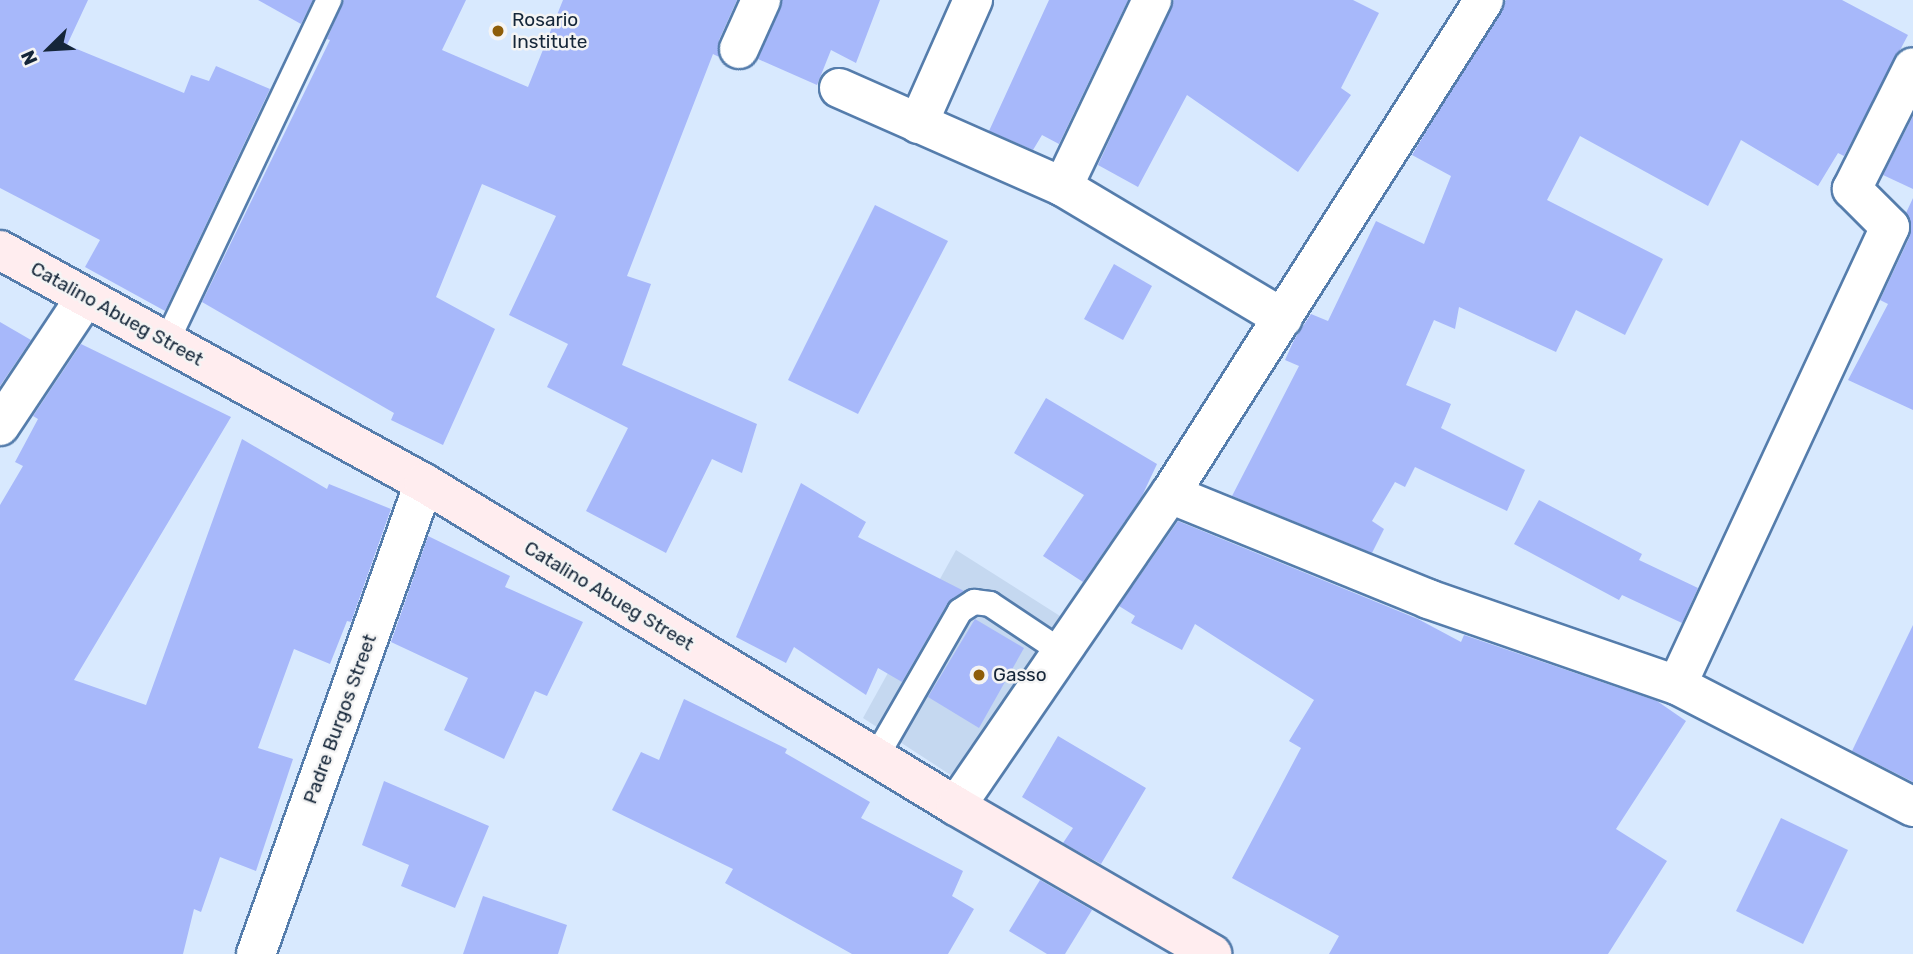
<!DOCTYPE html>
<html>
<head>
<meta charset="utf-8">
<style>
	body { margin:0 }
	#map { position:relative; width:1913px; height:954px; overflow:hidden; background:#d8e9fe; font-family:Rubik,sans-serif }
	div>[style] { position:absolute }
	.built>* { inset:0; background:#c5d8f0 }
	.building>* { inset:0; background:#a7b8fa }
	.roads { filter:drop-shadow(2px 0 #557dac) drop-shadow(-2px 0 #557dac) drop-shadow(0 2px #557dac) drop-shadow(0 -2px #557dac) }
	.lane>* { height:24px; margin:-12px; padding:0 12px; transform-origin:12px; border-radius:12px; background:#fff }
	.street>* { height:38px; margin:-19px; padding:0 19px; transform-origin:19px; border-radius:19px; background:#fff }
	.secondary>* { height:38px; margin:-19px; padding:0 19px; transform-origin:19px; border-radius:19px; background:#ffedef }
	.dots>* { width:19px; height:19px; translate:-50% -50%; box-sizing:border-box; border:4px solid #f4f4f4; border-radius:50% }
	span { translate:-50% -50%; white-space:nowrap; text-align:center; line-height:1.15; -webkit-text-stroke:5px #f4f4f4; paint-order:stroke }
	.poi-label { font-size:19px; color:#152639 }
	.left { translate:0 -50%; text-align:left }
	.street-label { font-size:19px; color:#152639 }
	.north { position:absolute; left:14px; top:14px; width:70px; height:70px; -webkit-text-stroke:5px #f4f4f4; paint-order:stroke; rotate:246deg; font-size:19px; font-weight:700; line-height:28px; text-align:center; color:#152639 }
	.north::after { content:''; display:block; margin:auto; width:24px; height:32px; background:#152639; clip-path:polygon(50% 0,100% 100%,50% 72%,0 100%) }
</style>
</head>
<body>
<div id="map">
	<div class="built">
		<i style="clip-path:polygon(956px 550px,1071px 623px,963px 783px,863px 718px)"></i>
	</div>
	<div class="building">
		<i style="clip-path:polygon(0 0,88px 0,67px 45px,184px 93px,191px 75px,209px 81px,216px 66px,270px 89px,165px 311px,85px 267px,100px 240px,0 188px)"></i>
		<i style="clip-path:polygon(258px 0,313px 0,301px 24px)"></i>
		<i style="clip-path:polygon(344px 0,466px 0,442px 50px,528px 87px,563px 0,737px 0,719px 40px,719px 57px,713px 54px,627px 276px,651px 284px,622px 365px,757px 424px,742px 473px,712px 459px,666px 553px,586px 511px,628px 428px,547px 387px,568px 344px,509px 315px,556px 216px,482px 184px,436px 297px,495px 329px,443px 445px,391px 420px,394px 413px,202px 302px,330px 40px,327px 39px)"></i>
		<i style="clip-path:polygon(782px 0,880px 0,856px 63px,831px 50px,817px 85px,758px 59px)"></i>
		<i style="clip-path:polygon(1049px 0,1128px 0,1059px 144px,1042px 135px,1033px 150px,989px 131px)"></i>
		<i style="clip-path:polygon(1174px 0,1353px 0,1379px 13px,1341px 88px,1351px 95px,1298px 172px,1187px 95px,1138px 187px,1098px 165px)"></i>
		<i style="clip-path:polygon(1506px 0,1842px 0,1908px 35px,1844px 156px,1838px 153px,1818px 186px,1741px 140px,1708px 206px,1580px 136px,1547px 200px,1663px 259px,1625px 335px,1576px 310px,1556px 352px,1459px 307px,1455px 329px,1434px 320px,1406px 385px,1451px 404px,1441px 428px,1525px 470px,1507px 511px,1415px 467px,1405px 487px,1395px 482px,1372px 521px,1384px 529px,1372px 553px,1232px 496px,1299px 366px,1285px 360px,1294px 340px,1311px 314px,1328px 321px,1376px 221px,1424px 244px,1451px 176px,1412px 155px)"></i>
		<i style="clip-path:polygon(1913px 116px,1913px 189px,1883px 175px)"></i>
		<i style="clip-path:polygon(1913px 198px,1913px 410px,1848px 380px,1888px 304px,1880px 300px,1910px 236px,1906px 213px)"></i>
		<i style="clip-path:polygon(875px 205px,948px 241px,858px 414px,788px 380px)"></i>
		<i style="clip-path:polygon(1114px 264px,1152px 286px,1123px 340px,1084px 319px)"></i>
		<i style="clip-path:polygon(0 322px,31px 340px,0 386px)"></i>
		<i style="clip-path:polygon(81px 344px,231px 417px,74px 680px,146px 705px,242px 439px,327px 489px,329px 484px,391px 509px,351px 622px,347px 621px,330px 664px,294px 649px,258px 748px,293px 759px,256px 871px,220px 857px,201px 912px,194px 909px,183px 954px,0 954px,0 505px,23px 466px,15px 462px,38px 419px,33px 416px)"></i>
		<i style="clip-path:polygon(1046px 398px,1157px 464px,1142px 496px,1083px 582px,1043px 556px,1084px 495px,1014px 453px)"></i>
		<i style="clip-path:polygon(801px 483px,866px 522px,858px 537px,964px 591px,947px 604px,902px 682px,878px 668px,866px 695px,794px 647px,786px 663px,736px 637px)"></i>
		<i style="clip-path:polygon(1539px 500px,1642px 554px,1639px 560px,1698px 588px,1682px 623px,1622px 595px,1619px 600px,1514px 544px)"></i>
		<i style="clip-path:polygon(1178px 521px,1418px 619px,1461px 642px,1464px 635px,1657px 701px,1686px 721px,1616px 829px,1667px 861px,1608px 954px,1329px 954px,1339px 936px,1232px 878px,1301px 748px,1289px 741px,1314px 700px,1195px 624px,1182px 650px,1131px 623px,1135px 616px,1119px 606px)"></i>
		<i style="clip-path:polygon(428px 536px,510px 576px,505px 587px,583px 622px,547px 696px,535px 691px,504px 759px,444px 730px,468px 678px,391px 642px)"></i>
		<i style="clip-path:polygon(975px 619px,1024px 648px,979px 728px,928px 697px)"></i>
		<i style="clip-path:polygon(1913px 625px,1913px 782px,1852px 751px)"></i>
		<i style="clip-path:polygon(684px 699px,787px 749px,785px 753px,870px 802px,861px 818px,963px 871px,952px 896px,974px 909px,948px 954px,852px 954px,725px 883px,733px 869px,612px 810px,641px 752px,659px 760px)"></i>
		<i style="clip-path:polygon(1058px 736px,1146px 788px,1101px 864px,1063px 843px,1073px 828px,1022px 797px)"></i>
		<i style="clip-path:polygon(384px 781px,489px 826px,455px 908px,401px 886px,409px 865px,362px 845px)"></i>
		<i style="clip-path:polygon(1781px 818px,1848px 850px,1803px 944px,1736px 911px)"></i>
		<i style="clip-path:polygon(1040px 880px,1092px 910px,1065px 954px,1047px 954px,1009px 931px)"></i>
		<i style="clip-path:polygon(483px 896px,567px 925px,558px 954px,463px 954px)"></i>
	</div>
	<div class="roads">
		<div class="lane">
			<i style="left:167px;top:341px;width:378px;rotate:-64.6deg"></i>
			<i style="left:876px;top:757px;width:168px;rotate:-60.1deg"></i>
			<i style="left:960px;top:611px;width:17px;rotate:-33deg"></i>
			<i style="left:974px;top:602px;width:16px;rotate:7deg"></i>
			<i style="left:990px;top:604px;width:87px;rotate:33.7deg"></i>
		</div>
		<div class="street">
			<i style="left:1152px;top:0;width:207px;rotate:115.5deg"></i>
			<i style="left:1063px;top:187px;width:256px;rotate:30.8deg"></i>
			<i style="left:739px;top:49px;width:54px;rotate:-65.8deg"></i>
			<i style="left:839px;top:88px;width:245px;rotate:23.8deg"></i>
			<i style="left:918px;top:124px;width:136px;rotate:-66.1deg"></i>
			<i style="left:0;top:426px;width:154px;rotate:-56.4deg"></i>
			<i style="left:1170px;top:494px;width:279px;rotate:22.1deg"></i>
			<i style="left:1428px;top:599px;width:263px;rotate:19.1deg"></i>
			<i style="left:1677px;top:685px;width:266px;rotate:27.3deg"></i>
			<i style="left:1677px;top:685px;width:505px;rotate:-65.06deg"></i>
			<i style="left:1890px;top:227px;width:54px;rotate:-135deg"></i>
			<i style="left:1852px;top:189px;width:136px;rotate:-63.4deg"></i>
			<i style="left:956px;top:806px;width:378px;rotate:-55.6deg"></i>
			<i style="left:1170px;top:494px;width:585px;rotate:-57.56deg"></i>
			<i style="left:256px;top:954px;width:500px;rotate:-70.37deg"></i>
		</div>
		<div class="secondary">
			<i style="left:0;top:250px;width:484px;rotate:28.8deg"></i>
			<i style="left:424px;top:483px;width:622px;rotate:31.26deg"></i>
			<i style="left:956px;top:806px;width:296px;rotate:30deg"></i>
		</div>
	</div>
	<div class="dots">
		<i style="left:498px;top:31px;background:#8e5d08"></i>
		<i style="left:979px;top:675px;background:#8e5d08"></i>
	</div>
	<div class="poi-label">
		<span class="left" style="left:512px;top:31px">Rosario<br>Institute</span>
		<span class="left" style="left:993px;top:675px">Gasso</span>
	</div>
	<div class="street-label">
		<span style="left:117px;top:314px;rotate:29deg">Catalino Abueg Street</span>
		<span style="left:609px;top:596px;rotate:31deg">Catalino Abueg Street</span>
		<span style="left:340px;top:719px;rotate:-70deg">Padre Burgos Street</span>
	</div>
	<div class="north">N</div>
</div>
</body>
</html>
